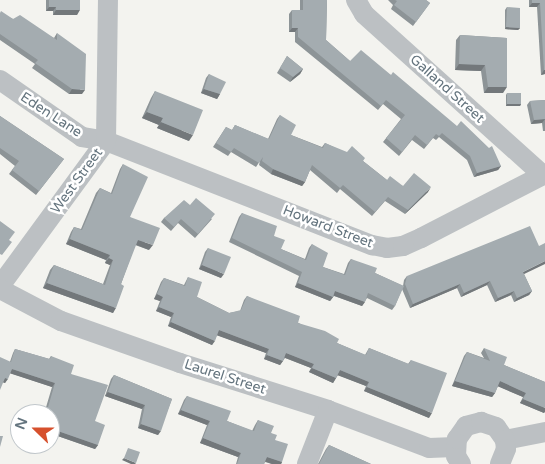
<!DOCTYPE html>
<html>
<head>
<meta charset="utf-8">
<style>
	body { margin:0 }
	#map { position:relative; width:545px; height:464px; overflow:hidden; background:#f3f3ef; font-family:"Varela Round",sans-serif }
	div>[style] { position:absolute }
	.minor>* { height:20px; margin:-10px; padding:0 10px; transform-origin:10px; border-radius:10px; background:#bcc0c3 }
	.wall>* { inset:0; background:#8d9497 }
	.shaded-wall>* { inset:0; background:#73787b }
	.building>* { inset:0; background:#a4acb0 }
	span { translate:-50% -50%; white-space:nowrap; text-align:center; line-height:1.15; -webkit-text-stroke:5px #fff; paint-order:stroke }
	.street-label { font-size:14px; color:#64747e }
	.north { position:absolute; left:10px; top:404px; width:50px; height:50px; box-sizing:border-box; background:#fff; border:1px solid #c1c7cb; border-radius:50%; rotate:292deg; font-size:14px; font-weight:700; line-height:20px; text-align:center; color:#64747e }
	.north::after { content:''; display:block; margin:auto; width:18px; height:22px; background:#d6502d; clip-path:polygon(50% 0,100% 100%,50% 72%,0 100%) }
</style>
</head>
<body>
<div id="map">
	<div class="minor">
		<i style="left:356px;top:0;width:16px;rotate:60deg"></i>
		<i style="left:364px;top:14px;width:241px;rotate:42deg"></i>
		<i style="left:0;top:80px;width:100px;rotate:34.8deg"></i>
		<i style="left:82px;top:137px;width:24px;rotate:9deg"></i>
		<i style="left:106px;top:141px;width:286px;rotate:21.4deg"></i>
		<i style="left:372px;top:245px;width:15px;rotate:11deg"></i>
		<i style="left:387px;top:248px;width:16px;rotate:-7deg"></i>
		<i style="left:403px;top:246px;width:20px;rotate:-24deg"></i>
		<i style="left:421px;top:238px;width:140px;rotate:-27.3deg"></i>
		<i style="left:0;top:286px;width:180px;rotate:-53.8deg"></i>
		<i style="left:106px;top:141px;width:141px;rotate:-89.2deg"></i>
		<i style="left:0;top:289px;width:69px;rotate:27.7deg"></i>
		<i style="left:61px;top:321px;width:126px;rotate:19.4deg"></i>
		<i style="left:180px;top:363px;width:155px;rotate:17.6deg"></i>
		<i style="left:328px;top:410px;width:108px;rotate:20.6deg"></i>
		<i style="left:429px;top:448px;width:26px;rotate:-2deg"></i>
		<i style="left:505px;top:440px;width:41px;rotate:-11.3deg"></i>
		<i style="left:307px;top:464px;width:58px;rotate:-68.7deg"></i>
		<i style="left:461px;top:464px;width:9px;rotate:-122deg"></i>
		<i style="left:456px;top:456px;width:17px;rotate:-87deg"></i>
		<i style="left:457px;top:439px;width:16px;rotate:-55deg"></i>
		<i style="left:466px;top:426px;width:16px;rotate:-15deg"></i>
		<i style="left:481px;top:422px;width:16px;rotate:18deg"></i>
		<i style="left:496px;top:427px;width:16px;rotate:55deg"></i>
		<i style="left:505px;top:440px;width:9px;rotate:84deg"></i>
		<i style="left:506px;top:449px;width:16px;rotate:112deg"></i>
	</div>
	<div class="wall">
		<i style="clip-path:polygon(46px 0,80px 0,77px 15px,53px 15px,53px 11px,46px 11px)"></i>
		<i style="clip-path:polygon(300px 0,327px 0,326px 40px,350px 61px,391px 75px,501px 166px,498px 170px,474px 177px,467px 160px,439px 137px,436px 140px,433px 138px,424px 149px,412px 140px,399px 156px,383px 142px,401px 119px,383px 104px,378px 110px,295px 42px,295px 32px,289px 32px,289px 14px,292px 10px,300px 10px)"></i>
		<i style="clip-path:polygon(388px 0,426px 0,430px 3px,413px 26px,391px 9px,393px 5px)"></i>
		<i style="clip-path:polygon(529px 0,545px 0,545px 74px,541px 75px,537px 7px,529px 7px)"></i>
		<i style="clip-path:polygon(507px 7px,520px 28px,518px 30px,505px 29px,505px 10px)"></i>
		<i style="clip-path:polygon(0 13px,54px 38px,57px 33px,82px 94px,69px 94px,32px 68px,35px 64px,0 40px)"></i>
		<i style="clip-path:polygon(460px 35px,507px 38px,503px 93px,484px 93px,481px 71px,455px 70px,456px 40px)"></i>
		<i style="clip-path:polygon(287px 56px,303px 69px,300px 74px,290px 82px,277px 73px)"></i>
		<i style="clip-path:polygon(209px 74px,220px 94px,217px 99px,201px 93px,206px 78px)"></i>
		<i style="clip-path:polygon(155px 91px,189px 141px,157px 128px,159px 125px,142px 118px,151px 98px)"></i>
		<i style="clip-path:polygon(507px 93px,521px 104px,520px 106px,506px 106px,506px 95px)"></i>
		<i style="clip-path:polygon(545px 100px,545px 131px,543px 131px,542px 123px,531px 124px,527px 105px,530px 101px)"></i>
		<i style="clip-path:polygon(280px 115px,291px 135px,322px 147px,325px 143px,363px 161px,387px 180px,403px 186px,428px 192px,405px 214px,385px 201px,372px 216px,340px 189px,337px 193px,310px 170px,305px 182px,302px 186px,271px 174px,259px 165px,260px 161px,256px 167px,231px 152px,228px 156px,213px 147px,226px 127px,232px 130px,235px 125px,268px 139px,277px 119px)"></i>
		<i style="clip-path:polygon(0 116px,64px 159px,36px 195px,9px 174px,15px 166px,0 154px)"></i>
		<i style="clip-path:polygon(123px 164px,130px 217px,149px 250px,135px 245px,121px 284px,113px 313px,43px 288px,50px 270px,54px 265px,103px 284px,110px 265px,105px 263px,106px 260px,66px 244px,71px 232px,74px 227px,81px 229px,96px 193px,100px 188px,111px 193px,120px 169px)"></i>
		<i style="clip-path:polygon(190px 205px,212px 219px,195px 238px,178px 223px,171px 231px,161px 222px,164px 218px)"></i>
		<i style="clip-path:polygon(242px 213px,274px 236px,281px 249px,305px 259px,309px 248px,312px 244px,323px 267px,344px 274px,348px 263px,351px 259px,375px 273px,403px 286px,404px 280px,407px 276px,524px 274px,532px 291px,529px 295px,514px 302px,511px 295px,495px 302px,487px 285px,461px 297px,457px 288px,410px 308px,402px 289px,395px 306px,392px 310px,367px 298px,362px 306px,334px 296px,330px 301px,295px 287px,299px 276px,229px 242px,239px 217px)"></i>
		<i style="clip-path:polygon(208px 248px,221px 278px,199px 269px,205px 252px)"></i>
		<i style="clip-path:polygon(188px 277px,197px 297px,229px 313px,240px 311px,244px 300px,247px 296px,337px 343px,365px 355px,369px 348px,408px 364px,411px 360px,429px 418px,364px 391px,366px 386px,338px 375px,333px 383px,309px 372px,311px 368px,285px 358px,280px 365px,264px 359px,266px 353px,217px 335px,212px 345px,168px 326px,171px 317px,156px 311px,160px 301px,154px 299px,161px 282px,164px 278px,184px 285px)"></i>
		<i style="clip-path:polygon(484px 348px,504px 365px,545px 382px,544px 413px,520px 403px,523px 397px,498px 386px,495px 393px,492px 397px,452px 386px,464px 356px,467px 352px,484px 358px,481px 353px)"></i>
		<i style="clip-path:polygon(15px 349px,49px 359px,51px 356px,71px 374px,95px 421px,98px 445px,95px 449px,52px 434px,54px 429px,50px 414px,44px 414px,52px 387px,10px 373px,5px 383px,3px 382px,13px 353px)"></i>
		<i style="clip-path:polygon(114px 375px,172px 399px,158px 435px,138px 428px,142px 409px,105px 396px,111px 379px)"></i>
		<i style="clip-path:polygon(187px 396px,227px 421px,252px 431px,255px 425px,258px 420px,271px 433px,275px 440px,282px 462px,281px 464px,272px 464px,265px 462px,264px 464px,236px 464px,238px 457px,200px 443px,207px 425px,178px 414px,184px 400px)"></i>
		<i style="clip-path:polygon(329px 445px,371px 464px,318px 464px,326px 449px)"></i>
	</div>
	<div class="shaded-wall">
		<i style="clip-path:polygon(532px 3px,540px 3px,537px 7px,529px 7px)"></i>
		<i style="clip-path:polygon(49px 7px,56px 7px,53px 11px,46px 11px)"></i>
		<i style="clip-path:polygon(56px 10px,80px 10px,77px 15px,53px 15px)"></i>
		<i style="clip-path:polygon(506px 27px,520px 28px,518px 30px,505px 29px)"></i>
		<i style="clip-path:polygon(292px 28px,298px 28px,295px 32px,289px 32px)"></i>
		<i style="clip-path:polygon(459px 64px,485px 65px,481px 71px,455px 70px)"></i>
		<i style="clip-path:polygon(303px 69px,300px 74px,290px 82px,293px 77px)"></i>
		<i style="clip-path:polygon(544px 70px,545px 70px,545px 74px,541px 75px)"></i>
		<i style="clip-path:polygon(488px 87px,507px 87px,503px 93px,484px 93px)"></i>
		<i style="clip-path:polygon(72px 89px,85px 90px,82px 94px,69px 94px)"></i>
		<i style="clip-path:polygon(204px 89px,220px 94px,217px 99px,201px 93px)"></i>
		<i style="clip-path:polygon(507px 104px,521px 104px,520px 106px,506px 106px)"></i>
		<i style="clip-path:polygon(147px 112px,163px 118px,159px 125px,142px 118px)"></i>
		<i style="clip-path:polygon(545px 119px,542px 123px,531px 124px,534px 120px)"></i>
		<i style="clip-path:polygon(161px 122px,193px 135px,189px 141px,157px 128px)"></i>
		<i style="clip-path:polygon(501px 166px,498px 170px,474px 177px,477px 173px)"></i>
		<i style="clip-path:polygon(273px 169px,305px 182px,302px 186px,271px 174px)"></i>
		<i style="clip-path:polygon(431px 187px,428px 192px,405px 214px,408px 210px)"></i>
		<i style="clip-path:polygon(70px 239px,110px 255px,106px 260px,66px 244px)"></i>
		<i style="clip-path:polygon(138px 240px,153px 245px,149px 250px,134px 244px)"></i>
		<i style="clip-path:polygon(109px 258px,113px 260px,110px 265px,105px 263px)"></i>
		<i style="clip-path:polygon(545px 261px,545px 264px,520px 276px,523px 272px)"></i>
		<i style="clip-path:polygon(202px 265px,224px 274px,221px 278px,199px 269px)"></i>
		<i style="clip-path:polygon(490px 281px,487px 285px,461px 297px,464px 293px)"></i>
		<i style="clip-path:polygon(47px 283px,116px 308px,113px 313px,43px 288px)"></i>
		<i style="clip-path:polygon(298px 283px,333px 297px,330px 301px,295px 287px)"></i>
		<i style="clip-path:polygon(460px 284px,457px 288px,410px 308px,413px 304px)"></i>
		<i style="clip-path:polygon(335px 291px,365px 302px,362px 306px,332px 295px)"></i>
		<i style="clip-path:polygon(514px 291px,511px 295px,495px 302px,498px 298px)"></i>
		<i style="clip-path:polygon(532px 291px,529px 295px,514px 302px,517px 298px)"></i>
		<i style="clip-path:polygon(157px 294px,163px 297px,160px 301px,154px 299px)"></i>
		<i style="clip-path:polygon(159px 307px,174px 313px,171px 317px,156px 311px)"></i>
		<i style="clip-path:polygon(171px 322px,215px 341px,212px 345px,168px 326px)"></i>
		<i style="clip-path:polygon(219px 330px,269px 349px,266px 353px,216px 335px)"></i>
		<i style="clip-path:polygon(286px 353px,314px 364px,311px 368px,283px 357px)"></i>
		<i style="clip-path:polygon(267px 355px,283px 361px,280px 365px,264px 359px)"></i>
		<i style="clip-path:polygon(312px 368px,336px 378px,333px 383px,309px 372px)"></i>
		<i style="clip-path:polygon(12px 369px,55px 383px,52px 387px,9px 373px)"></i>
		<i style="clip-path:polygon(340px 370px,369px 382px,366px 386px,337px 375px)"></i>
		<i style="clip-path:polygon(5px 378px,8px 379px,5px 383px,2px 382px)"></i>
		<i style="clip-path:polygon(455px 381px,495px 393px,492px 397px,452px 386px)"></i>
		<i style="clip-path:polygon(500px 381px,526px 393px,523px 397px,497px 386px)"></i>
		<i style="clip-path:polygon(367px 387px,432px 413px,429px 418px,364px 391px)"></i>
		<i style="clip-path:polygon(108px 392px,145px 405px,142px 409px,105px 396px)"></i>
		<i style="clip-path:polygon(523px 399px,545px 408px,545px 412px,544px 413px,520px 403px)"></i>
		<i style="clip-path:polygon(181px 410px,210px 421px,207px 425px,178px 414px)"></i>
		<i style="clip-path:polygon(50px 422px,57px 425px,54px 429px,50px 427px)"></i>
		<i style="clip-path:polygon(141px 424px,161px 431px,158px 435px,138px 428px)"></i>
		<i style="clip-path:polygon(55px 430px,98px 445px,95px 449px,52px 434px)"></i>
		<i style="clip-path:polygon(203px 438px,241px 453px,238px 457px,200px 443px)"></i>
		<i style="clip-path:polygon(267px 457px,282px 462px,281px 464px,272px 464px,264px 461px)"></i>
		<i style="clip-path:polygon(124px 458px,136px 463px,135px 464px,131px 464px,122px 460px)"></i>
	</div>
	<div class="building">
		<i style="clip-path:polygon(49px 0,80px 0,80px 10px,56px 10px,56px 7px,49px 7px)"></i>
		<i style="clip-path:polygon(303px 0,327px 0,326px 40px,350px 61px,361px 50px,391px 75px,393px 72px,457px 126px,461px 121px,489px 148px,492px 146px,501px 166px,477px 173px,470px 156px,442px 133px,439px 136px,436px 134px,427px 145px,415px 135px,402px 152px,386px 138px,405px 115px,386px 100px,381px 106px,298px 37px,298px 28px,292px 28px,292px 10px,303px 10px)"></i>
		<i style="clip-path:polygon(395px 0,426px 0,430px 3px,416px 22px,394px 5px,397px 1px)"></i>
		<i style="clip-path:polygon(532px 0,545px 0,545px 70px,544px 70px,540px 3px,532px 3px)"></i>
		<i style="clip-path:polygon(507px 7px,520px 8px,520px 28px,506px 27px)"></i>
		<i style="clip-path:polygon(1px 11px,13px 19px,20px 15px,57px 40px,57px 33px,86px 54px,85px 90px,72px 89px,35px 63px,38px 60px,0 34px,0 13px)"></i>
		<i style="clip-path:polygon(460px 35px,507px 38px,507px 87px,488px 87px,485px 65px,459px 64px)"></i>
		<i style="clip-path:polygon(287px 56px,303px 69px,293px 77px,280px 68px)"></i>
		<i style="clip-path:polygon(209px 74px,226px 82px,220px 94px,204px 89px)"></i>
		<i style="clip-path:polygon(155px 91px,203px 110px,193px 135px,161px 122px,163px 118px,147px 112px)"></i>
		<i style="clip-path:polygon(507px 93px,521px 93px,521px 104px,507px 104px)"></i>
		<i style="clip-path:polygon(545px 100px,545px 119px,534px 120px,530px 101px)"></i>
		<i style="clip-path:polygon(280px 115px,296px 125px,291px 135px,323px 148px,325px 143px,347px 152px,352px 146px,365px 158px,363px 161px,387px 180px,390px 176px,403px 186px,414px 173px,431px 187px,408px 210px,388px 197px,375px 212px,343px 185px,340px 188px,312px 165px,305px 182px,273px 169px,262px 161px,263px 157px,259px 163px,234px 148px,231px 152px,216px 143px,226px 127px,232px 130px,235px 125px,269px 139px)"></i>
		<i style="clip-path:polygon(0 116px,64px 159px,39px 191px,12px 170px,19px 161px,0 148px)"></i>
		<i style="clip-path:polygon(123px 164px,148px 177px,130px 217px,160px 228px,153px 245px,138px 240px,121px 284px,124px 286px,116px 308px,47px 283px,54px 265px,105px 285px,113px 260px,109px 258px,110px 255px,70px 239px,74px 227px,82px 230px,100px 188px,112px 194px)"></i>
		<i style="clip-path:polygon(196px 198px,215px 214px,198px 234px,181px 219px,174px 227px,164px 218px,184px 200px,190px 205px)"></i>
		<i style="clip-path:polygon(242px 213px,277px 226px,274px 236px,285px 240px,281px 249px,306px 260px,312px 244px,328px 253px,323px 267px,345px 275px,351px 259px,377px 268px,375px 273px,404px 286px,395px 306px,368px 293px,365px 302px,335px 291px,333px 297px,298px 283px,302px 272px,232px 238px)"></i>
		<i style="clip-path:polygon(0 221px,15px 232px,9px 240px,12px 242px,2px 255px,0 254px)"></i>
		<i style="clip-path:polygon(530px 226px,539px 246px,545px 243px,545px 261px,523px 272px,532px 291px,517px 298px,514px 291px,498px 298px,490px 281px,464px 293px,460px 284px,413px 304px,405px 284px,407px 276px)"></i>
		<i style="clip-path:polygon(208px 248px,231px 257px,224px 274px,202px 265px)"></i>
		<i style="clip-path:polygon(188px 277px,202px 282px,197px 297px,229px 313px,241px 310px,247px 296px,300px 316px,298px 323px,325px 331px,339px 339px,337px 343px,366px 355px,369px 348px,409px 364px,411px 360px,447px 373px,432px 413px,367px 387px,369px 382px,340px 370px,336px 378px,312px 368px,314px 364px,286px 353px,283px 361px,267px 355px,269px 349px,219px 330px,215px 341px,171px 322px,174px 313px,159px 307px,163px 297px,157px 294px,164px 278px,185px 286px)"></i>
		<i style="clip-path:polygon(484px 348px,507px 357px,504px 365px,545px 382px,545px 408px,523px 399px,526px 393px,500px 381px,495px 393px,455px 381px,467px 352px,490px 361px)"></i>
		<i style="clip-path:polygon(15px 349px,50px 359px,51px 356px,74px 365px,71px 374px,108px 385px,95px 421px,105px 425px,98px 445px,55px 430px,57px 425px,50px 422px,50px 414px,46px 414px,55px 383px,12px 369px,8px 379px,5px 378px,0 390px,0 357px,11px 362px)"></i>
		<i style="clip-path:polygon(114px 375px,172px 399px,161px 431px,141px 424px,145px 405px,108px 392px)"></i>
		<i style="clip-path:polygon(187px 396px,231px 411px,227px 421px,254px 431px,258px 420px,274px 426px,271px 433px,277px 435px,275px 440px,288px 444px,282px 462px,267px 457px,264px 464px,237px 464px,241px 453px,203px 438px,210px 421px,181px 410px)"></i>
		<i style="clip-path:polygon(0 436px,3px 436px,0 447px)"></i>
		<i style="clip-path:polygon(329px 445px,371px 464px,319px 464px)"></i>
		<i style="clip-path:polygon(128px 448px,140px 452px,136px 463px,124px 458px)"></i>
	</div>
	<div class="street-label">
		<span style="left:447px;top:89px;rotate:42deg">Galland Street</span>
		<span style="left:51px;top:115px;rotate:33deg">Eden Lane</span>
		<span style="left:77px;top:181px;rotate:-54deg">West Street</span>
		<span style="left:328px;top:227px;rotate:21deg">Howard Street</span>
		<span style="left:225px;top:377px;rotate:18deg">Laurel Street</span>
	</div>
	<div class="north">N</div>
</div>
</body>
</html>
